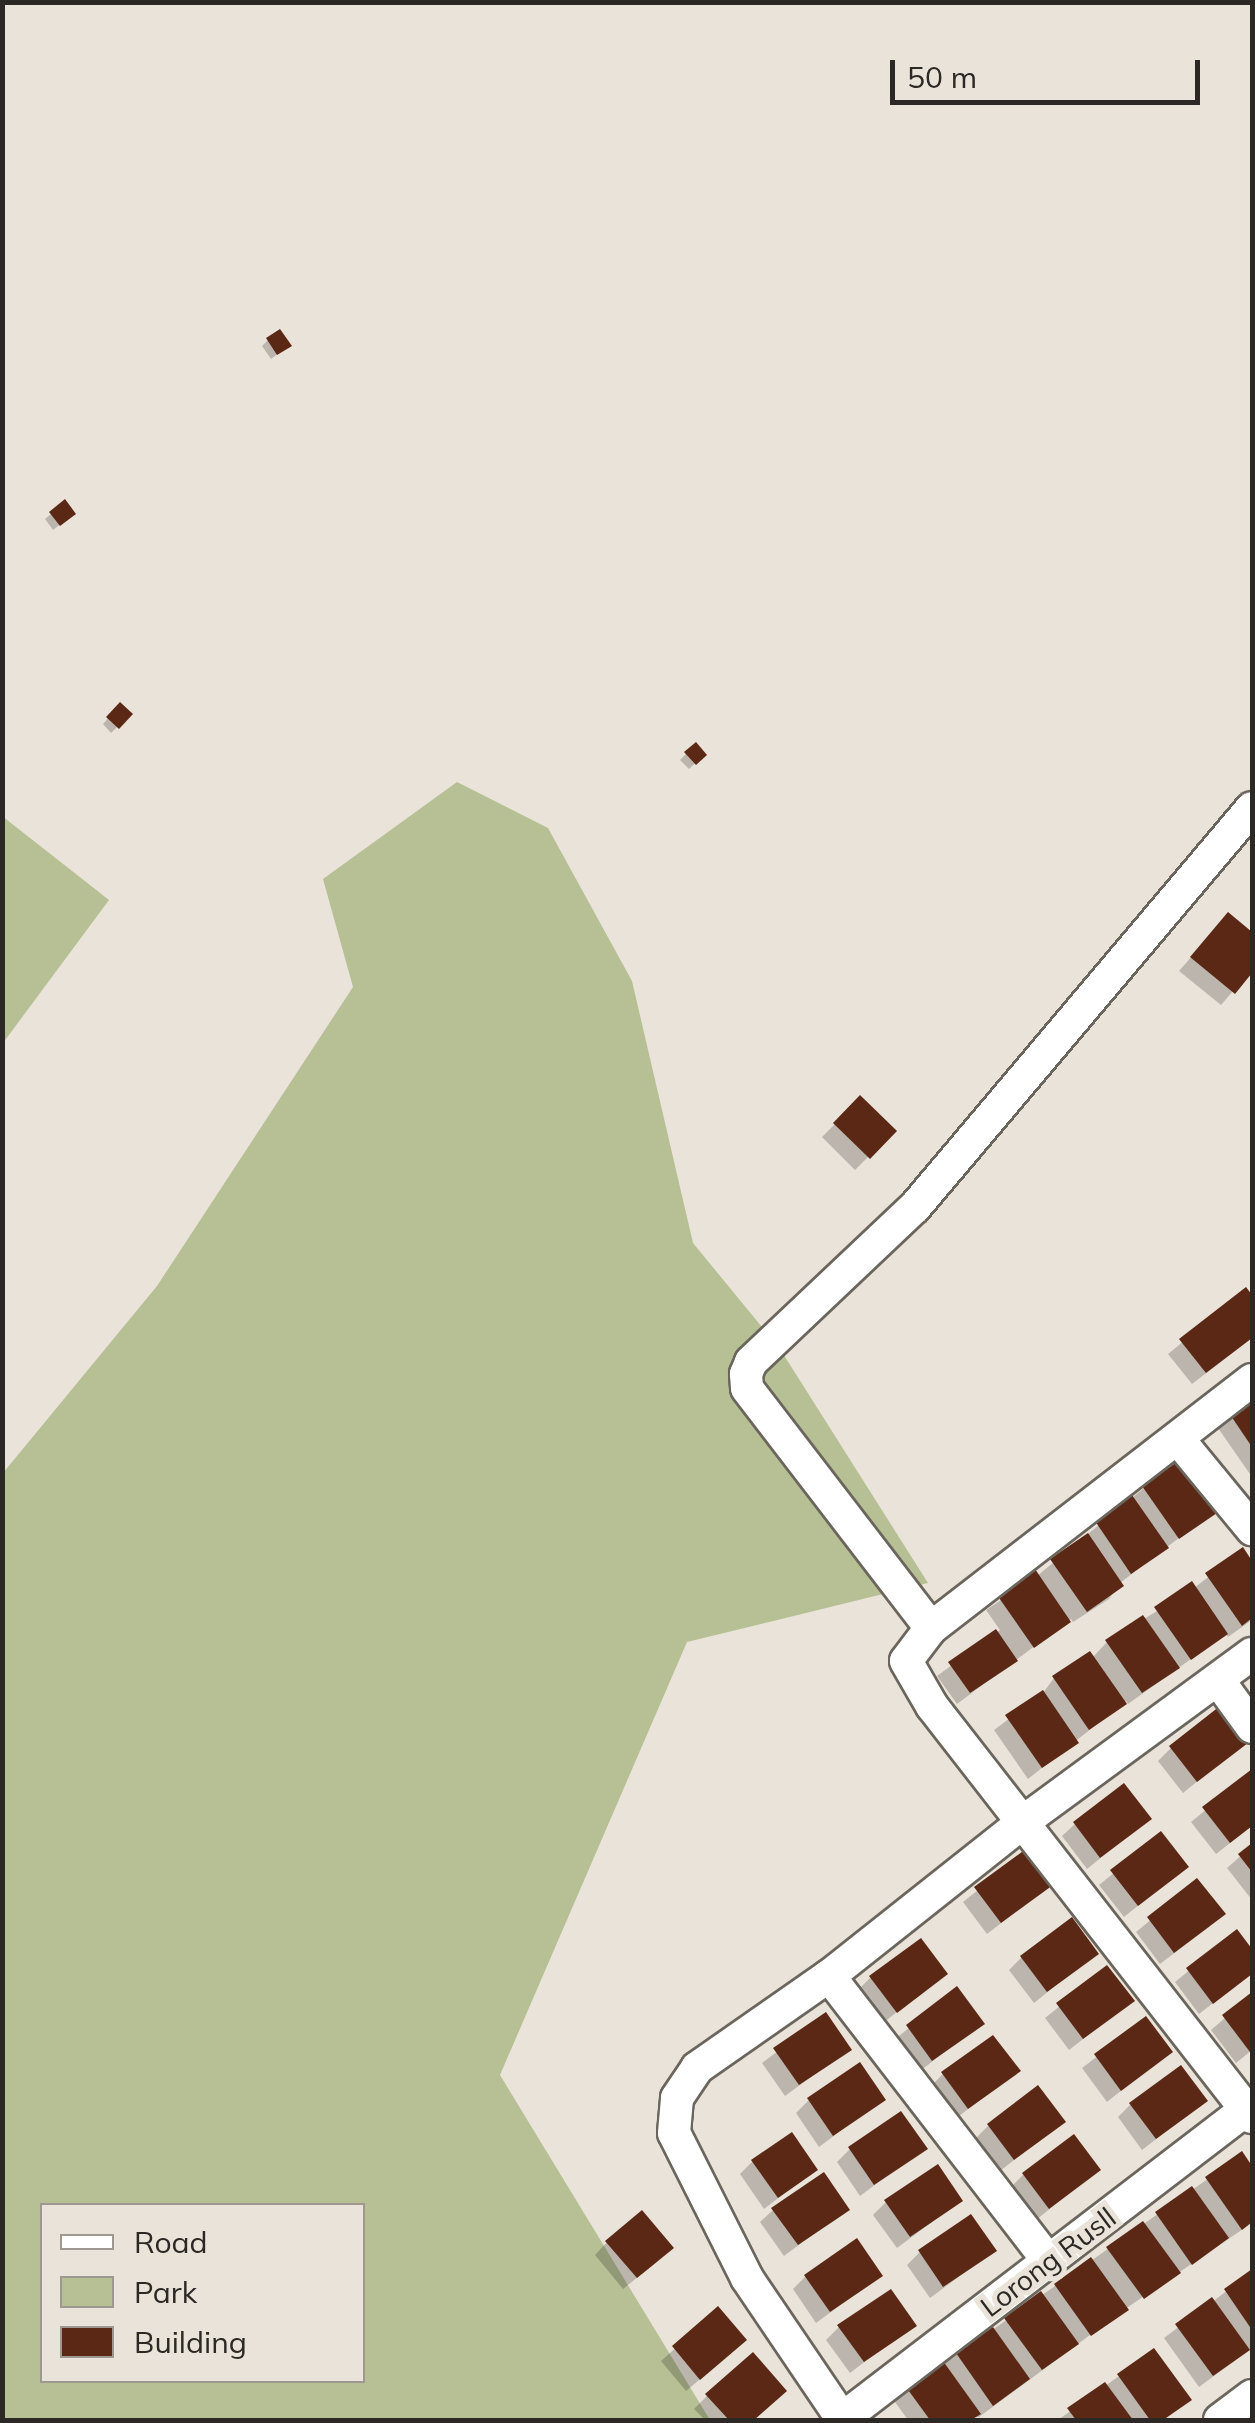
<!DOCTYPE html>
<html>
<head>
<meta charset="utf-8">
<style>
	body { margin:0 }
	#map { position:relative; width:1255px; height:2423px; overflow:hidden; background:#eae3d9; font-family:Mulish,sans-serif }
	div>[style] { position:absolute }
	.green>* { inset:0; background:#b6c094 }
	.shadow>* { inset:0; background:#0003 }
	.building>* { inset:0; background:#5a2814 }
	.roads { filter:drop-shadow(2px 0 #6b665d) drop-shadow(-2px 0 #6b665d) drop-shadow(0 2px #6b665d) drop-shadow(0 -2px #6b665d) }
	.minor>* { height:32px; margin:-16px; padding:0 16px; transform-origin:16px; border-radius:16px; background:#fff }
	span { translate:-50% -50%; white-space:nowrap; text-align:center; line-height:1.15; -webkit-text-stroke:10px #eae3d9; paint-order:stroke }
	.street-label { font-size:28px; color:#2b2825 }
	.frame { position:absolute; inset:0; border:5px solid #2b2825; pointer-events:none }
	.legend { position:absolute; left:40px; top:2203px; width:325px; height:180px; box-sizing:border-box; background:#eae3d9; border:2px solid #9e9891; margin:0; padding:12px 18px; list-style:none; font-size:30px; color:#2b2825 }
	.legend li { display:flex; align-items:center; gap:20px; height:50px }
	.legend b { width:50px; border:2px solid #9e9891 }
	.scale { position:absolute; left:890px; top:60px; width:310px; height:45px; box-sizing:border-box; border:5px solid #2b2825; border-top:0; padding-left:12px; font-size:30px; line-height:35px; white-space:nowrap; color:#2b2825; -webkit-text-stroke:8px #eae3d9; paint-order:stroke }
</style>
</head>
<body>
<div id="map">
	<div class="green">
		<i style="clip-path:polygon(evenodd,457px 782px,548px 828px,632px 981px,693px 1243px,780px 1349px,928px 1583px,687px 1642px,500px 2075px,710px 2420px,3px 2420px,3px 1473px,157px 1286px,353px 987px,323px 879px,457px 782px,42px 2206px,362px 2206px,362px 2380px,42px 2380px,42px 2206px)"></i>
		<i style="clip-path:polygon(2px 816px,109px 900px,3px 1043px,2px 1043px)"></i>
	</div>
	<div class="shadow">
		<i style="clip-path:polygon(268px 340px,288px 346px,271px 359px,262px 346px)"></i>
		<i style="clip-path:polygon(51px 514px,67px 519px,53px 530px,45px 519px)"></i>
		<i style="clip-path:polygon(120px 705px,130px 714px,111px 733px,103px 724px)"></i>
		<i style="clip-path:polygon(695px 745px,704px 755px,689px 769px,680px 760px)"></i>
		<i style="clip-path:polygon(1228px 915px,1252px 935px,1252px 969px,1221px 1005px,1179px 971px)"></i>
		<i style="clip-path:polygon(860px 1099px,894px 1131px,855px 1170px,822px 1137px)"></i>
		<i style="clip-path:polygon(1246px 1290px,1252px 1299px,1252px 1338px,1192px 1384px,1168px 1354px)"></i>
		<i style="clip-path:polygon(1252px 1400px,1252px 1477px,1218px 1428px)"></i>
		<i style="clip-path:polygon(1144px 1488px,1213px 1512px,1120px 1583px,1109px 1599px,1073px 1622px,1071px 1619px,957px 1704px,937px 1676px,1000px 1630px,986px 1610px,1037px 1576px)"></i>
		<i style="clip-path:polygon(1242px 1551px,1252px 1565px,1252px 1620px,1228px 1637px,1226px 1634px,1128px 1704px,1126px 1701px,1028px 1779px,994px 1730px,1043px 1693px,1054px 1678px,1092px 1658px,1107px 1642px,1194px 1588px)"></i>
		<i style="clip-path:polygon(1245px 1743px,1183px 1793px,1158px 1761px,1171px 1748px)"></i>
		<i style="clip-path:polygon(1252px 1772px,1252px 1826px,1216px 1854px,1191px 1822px)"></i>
		<i style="clip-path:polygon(1149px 1819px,1087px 1869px,1062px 1836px,1075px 1824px)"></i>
		<i style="clip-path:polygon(1161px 1835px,1186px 1867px,1124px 1917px,1099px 1885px)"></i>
		<i style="clip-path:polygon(1252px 1846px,1252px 1900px,1227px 1868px)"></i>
		<i style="clip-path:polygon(1026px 1852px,1050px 1885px,987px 1934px,963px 1902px)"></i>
		<i style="clip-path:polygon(1197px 1882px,1210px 1926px,1160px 1964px,1136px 1932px)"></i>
		<i style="clip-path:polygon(1236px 1932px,1252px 1953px,1252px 1973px,1199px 2014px,1175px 1982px)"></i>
		<i style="clip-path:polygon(1096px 1953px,1034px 2003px,1009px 1970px,1021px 1958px)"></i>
		<i style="clip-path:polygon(1107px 1968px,1132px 2001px,1069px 2050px,1045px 2018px)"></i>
		<i style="clip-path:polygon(945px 1974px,883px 2023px,858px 1990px,871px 1977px)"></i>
		<i style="clip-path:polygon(957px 1990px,981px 2023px,919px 2072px,895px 2039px)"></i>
		<i style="clip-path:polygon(1252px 1995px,1252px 2050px,1236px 2063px,1211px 2030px)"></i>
		<i style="clip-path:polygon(826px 2015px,849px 2049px,785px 2096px,762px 2063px)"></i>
		<i style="clip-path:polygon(1145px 2020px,1169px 2052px,1107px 2102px,1082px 2068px)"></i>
		<i style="clip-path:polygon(1017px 2071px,954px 2120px,930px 2087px,943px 2074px)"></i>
		<i style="clip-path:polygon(883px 2099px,819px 2147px,796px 2113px,809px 2100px)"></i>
		<i style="clip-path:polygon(1205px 2101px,1142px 2150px,1118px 2117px,1131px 2104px)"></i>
		<i style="clip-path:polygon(1063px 2122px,1000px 2171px,976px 2138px,988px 2126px)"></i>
		<i style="clip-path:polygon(924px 2148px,860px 2196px,837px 2162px,850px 2149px)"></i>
		<i style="clip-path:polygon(1242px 2155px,1252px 2170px,1252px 2223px,1128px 2307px,979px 2417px,908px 2420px,895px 2402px,908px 2389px)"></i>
		<i style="clip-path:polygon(753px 2161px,815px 2170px,764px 2209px,740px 2174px)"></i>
		<i style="clip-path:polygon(1098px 2170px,1036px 2220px,1011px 2187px,1024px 2174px)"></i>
		<i style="clip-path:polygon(960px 2201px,897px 2248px,873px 2215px,886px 2202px)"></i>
		<i style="clip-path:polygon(847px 2209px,784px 2256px,760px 2222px,773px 2210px)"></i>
		<i style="clip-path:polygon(607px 2242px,658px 2261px,623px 2289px,595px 2255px)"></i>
		<i style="clip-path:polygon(994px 2251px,930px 2298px,907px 2265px,920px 2252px)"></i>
		<i style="clip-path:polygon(1252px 2272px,1252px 2348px,1199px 2387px,1164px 2338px)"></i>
		<i style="clip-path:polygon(880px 2276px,816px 2323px,793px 2289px,805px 2277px)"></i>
		<i style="clip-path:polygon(718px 2310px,731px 2353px,686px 2391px,661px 2361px)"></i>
		<i style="clip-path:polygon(913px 2325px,850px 2373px,826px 2340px,839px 2327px)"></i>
		<i style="clip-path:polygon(1119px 2376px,1189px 2400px,1164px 2420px,1058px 2420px)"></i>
		<i style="clip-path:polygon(707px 2396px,771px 2403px,752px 2420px,705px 2420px,694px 2409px)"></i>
	</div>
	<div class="building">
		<i style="clip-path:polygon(280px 329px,292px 346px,277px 355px,266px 338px)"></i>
		<i style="clip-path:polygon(65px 499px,76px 514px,60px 526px,49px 512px)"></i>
		<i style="clip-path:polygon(120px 702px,133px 714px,119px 729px,106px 717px)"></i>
		<i style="clip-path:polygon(696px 742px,707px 755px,696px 765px,684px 752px)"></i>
		<i style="clip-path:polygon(1228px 912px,1252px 932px,1252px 973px,1235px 994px,1190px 957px)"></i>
		<i style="clip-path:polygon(860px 1095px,897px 1131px,870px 1159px,833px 1123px)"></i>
		<i style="clip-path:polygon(1246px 1287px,1252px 1295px,1252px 1338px,1206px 1373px,1179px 1339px)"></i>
		<i style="clip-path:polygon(1252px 1397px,1252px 1447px,1229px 1413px)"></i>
		<i style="clip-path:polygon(1180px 1460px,1217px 1513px,1179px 1539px,1142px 1486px)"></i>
		<i style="clip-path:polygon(1132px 1495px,1169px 1548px,1131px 1574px,1095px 1521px)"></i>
		<i style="clip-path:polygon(1088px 1533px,1124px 1586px,1087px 1612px,1050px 1559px)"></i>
		<i style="clip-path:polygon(1243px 1547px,1252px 1561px,1252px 1618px,1242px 1626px,1205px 1573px)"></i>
		<i style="clip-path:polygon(1035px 1569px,1071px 1622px,1034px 1648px,997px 1595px)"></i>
		<i style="clip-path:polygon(1192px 1581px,1228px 1634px,1191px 1660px,1154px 1607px)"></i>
		<i style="clip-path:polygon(1143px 1615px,1180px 1668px,1142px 1693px,1105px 1640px)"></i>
		<i style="clip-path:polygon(996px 1629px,1018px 1661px,970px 1693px,948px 1662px)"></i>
		<i style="clip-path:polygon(1090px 1651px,1127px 1704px,1089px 1730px,1052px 1676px)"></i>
		<i style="clip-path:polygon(1043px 1690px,1079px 1743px,1042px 1768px,1005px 1715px)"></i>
		<i style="clip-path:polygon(1220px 1706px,1248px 1743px,1197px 1782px,1169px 1746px)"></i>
		<i style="clip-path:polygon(1252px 1769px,1252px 1826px,1230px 1843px,1202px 1807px)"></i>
		<i style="clip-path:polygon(1124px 1783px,1152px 1819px,1100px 1858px,1073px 1822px)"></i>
		<i style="clip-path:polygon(1161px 1831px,1189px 1867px,1138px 1906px,1110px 1870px)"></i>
		<i style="clip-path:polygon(1252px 1843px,1252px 1872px,1238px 1854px)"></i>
		<i style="clip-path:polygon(1026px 1849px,1053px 1885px,1001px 1923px,974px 1887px)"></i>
		<i style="clip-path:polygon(1197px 1878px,1226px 1914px,1174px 1953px,1147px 1917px)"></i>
		<i style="clip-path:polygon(1072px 1917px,1099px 1954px,1047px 1992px,1020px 1956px)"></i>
		<i style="clip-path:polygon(1237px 1929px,1252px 1949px,1252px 1974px,1213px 2004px,1186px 1968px)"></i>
		<i style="clip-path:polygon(921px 1938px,948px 1974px,897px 2013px,869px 1976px)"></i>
		<i style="clip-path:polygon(1107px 1965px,1135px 2001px,1083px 2039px,1056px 2003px)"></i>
		<i style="clip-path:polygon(957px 1986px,985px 2024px,932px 2061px,906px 2025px)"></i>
		<i style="clip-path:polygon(1252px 1992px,1252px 2050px,1250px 2052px,1222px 2015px)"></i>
		<i style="clip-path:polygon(826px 2012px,852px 2050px,799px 2085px,773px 2048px)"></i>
		<i style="clip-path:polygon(1146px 2016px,1173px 2052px,1121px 2091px,1094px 2054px)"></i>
		<i style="clip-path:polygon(993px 2035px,1021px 2071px,968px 2109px,941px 2072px)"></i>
		<i style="clip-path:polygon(860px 2062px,886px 2100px,833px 2136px,807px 2098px)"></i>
		<i style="clip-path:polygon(1181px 2065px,1208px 2101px,1156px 2139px,1129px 2103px)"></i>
		<i style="clip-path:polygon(1038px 2085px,1066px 2122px,1014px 2160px,987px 2124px)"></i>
		<i style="clip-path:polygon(901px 2111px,928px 2149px,874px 2185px,848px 2147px)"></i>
		<i style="clip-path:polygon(792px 2132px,818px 2170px,778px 2198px,751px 2160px)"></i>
		<i style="clip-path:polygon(1074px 2134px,1101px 2170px,1049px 2209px,1022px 2173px)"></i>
		<i style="clip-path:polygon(1242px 2151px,1252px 2166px,1252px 2222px,1242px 2230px,1205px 2177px)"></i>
		<i style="clip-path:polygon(938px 2164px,963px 2201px,910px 2237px,884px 2200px)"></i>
		<i style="clip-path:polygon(824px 2172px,850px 2210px,798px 2245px,771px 2208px)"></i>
		<i style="clip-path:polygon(1192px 2186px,1229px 2238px,1192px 2265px,1155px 2212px)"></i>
		<i style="clip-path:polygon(642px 2210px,674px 2248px,637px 2278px,605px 2241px)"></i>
		<i style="clip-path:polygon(971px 2214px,997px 2251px,943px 2287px,918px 2250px)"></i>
		<i style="clip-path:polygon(1143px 2221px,1181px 2273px,1144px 2299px,1106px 2247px)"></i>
		<i style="clip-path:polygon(857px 2238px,883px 2276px,830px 2312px,804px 2275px)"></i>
		<i style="clip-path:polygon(1091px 2257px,1129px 2310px,1091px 2336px,1054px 2284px)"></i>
		<i style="clip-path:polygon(1252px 2269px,1252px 2330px,1224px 2289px)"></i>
		<i style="clip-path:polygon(891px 2289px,917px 2326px,864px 2362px,837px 2325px)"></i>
		<i style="clip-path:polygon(1041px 2291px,1079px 2344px,1042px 2370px,1004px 2318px)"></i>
		<i style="clip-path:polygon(1212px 2297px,1250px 2350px,1213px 2376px,1175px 2324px)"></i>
		<i style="clip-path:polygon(718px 2306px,747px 2340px,700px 2380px,672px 2346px)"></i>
		<i style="clip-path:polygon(993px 2327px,1030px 2379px,993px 2406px,956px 2353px)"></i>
		<i style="clip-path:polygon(1154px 2348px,1192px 2400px,1163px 2420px,1150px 2420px,1117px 2374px)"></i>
		<i style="clip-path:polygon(753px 2352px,787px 2391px,754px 2420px,729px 2420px,705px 2394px)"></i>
		<i style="clip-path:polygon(943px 2361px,981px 2414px,971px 2420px,930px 2420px,906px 2387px)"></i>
		<i style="clip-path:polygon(1105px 2382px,1133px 2420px,1076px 2420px,1067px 2408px)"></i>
	</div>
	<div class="roads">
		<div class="minor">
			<i style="left:1252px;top:1380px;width:406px;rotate:142.3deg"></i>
			<i style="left:931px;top:1628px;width:41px;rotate:127.1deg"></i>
			<i style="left:906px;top:1661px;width:52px;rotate:60deg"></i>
			<i style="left:932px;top:1706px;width:521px;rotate:52.1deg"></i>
			<i style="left:1178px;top:1439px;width:117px;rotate:50.6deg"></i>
			<i style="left:931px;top:1628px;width:302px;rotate:-127.5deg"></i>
			<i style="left:747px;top:1388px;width:14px;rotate:-94deg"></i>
			<i style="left:746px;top:1374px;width:13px;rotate:-67deg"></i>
			<i style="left:751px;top:1362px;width:226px;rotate:-43.4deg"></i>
			<i style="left:915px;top:1207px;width:522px;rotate:-49.82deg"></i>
			<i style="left:1218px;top:1680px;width:58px;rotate:54.1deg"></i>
			<i style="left:829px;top:1976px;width:361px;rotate:52.4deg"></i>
			<i style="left:842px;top:2419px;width:516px;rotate:-37.45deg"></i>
			<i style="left:843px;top:2420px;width:171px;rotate:-124.1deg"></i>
			<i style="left:747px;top:2278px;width:162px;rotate:-116.7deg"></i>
			<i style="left:674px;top:2133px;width:35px;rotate:-85deg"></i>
			<i style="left:677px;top:2098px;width:36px;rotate:-56deg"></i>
			<i style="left:697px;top:2068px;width:161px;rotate:-34.9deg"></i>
			<i style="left:829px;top:1976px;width:248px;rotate:-38.4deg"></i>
			<i style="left:1023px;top:1822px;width:284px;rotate:-36.3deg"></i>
			<i style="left:1220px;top:2420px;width:40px;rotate:-37deg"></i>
		</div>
	</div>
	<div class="street-label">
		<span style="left:1048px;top:2262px;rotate:-37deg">Lorong Rusll</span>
	</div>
	<div class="frame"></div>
	<ul class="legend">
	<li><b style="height:12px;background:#fff"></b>Road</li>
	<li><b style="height:28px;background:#b6c094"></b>Park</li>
	<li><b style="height:28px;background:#5a2814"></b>Building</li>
	</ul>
	<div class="scale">50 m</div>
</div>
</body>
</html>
